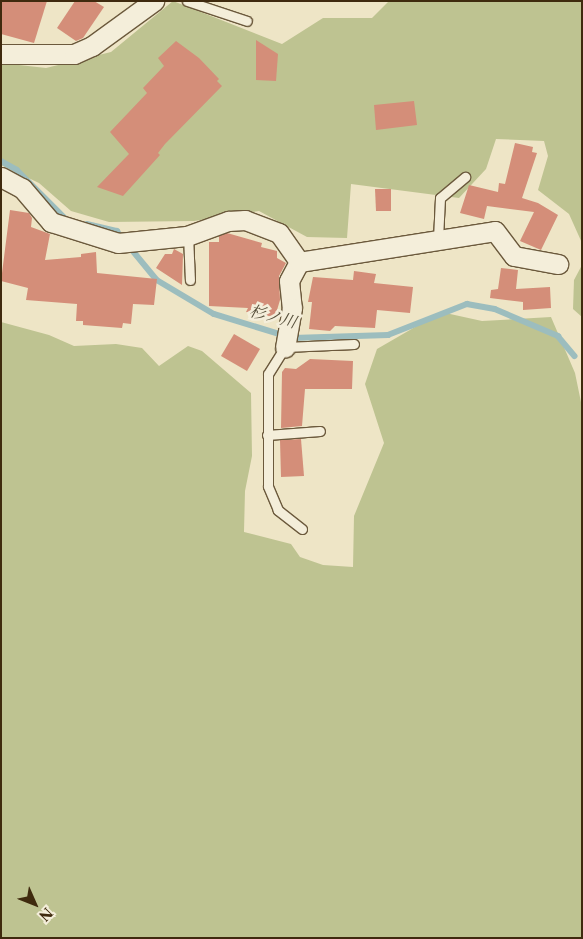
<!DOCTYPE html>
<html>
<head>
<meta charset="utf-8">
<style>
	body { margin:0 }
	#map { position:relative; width:583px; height:939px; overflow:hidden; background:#eee5c6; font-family:"Libre Caslon Text","Noto Serif JP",serif }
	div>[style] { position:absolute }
	.green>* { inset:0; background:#bec391 }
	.stream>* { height:5.5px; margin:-2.75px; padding:0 2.75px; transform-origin:2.75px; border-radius:2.75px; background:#9cbdbe }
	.building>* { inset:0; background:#d48e79 }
	.roads { filter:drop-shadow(1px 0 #6b593c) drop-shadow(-1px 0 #6b593c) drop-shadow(0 1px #6b593c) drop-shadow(0 -1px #6b593c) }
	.service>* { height:9px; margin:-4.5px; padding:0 4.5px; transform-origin:4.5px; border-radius:4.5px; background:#f4eeda }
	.minor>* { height:19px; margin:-9.5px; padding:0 9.5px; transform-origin:9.5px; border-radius:9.5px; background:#f4eeda }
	span { translate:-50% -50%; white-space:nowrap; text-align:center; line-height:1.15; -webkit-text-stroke:5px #f4eeda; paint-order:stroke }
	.water-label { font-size:16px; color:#564f3a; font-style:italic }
	.frame { position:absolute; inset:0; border:2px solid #3f2a0e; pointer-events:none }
	.north { position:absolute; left:10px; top:879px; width:50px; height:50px; -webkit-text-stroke:4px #f4eeda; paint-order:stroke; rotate:134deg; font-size:14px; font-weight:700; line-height:20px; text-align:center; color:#3f2a0e }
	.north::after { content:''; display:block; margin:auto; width:18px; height:22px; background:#3f2a0e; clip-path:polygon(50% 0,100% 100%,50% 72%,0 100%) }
</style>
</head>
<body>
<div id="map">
	<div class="green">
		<i style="clip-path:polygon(173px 1px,282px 44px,323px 18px,372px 18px,389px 1px,582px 1px,582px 243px,569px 214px,538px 190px,548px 156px,544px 141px,496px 139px,486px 169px,459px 198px,351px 184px,347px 238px,307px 237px,259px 211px,194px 221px,109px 222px,71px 211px,39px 183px,1px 165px,1px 63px,46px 68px,111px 52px)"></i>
		<i style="clip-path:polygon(582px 265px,582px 317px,573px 309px,574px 280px)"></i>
		<i style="clip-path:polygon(441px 312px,482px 321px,551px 317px,575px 373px,582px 407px,582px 938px,1px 938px,1px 322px,49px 335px,74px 346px,116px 344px,142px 348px,159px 366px,188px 346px,202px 351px,251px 393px,252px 456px,245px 491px,244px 532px,291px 544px,300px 557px,323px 565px,353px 567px,354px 516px,384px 443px,365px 384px,377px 349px)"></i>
	</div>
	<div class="stream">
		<i style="left:1px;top:161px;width:18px;rotate:29deg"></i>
		<i style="left:17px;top:170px;width:69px;rotate:45deg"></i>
		<i style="left:87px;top:224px;width:31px;rotate:13deg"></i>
		<i style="left:117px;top:231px;width:10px;rotate:53deg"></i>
		<i style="left:129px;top:246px;width:44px;rotate:50.5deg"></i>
		<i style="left:157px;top:280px;width:66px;rotate:30.8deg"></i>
		<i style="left:214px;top:314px;width:83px;rotate:16.9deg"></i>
		<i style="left:293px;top:338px;width:95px;rotate:-1.8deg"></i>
		<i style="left:388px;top:335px;width:85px;rotate:-21.4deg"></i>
		<i style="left:467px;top:304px;width:28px;rotate:10deg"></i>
		<i style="left:495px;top:309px;width:69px;rotate:23.2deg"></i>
		<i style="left:558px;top:336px;width:26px;rotate:50deg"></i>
	</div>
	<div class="building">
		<i style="clip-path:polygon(1px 1px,47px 1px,34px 43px,1px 34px)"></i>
		<i style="clip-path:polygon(75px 1px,94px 1px,104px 7px,83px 38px,76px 41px,57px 28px)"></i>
		<i style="clip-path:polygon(256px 40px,278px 54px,276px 81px,256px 80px)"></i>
		<i style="clip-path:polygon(176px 41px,199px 58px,219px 79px,217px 81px,222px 86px,165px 144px,158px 153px,160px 155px,123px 196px,97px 187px,129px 154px,110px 132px,147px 93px,143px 88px,164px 66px,158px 58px)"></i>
		<i style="clip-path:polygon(414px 101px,417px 125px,376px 130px,374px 105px)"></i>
		<i style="clip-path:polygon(515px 143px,533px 147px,532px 152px,537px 153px,522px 198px,538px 203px,558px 215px,541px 250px,520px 241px,534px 212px,487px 206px,484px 219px,460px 213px,469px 185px,498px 192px,499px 183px,505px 184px)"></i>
		<i style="clip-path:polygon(375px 189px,391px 189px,391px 211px,376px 211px)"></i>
		<i style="clip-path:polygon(10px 210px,29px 213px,32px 218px,31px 227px,50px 234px,45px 260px,81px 257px,81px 254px,96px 252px,97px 273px,157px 279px,154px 305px,133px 304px,131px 324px,123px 323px,122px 328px,83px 325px,83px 321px,76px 321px,77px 304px,26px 300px,28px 288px,1px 281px)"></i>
		<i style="clip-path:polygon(227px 233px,262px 243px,261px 247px,277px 251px,277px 258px,286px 263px,279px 276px,280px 300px,275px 317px,246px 312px,248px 308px,209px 306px,209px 242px,219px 242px,219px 236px)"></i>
		<i style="clip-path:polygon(174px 249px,183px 254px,182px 285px,156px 268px,165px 254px,172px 254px)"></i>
		<i style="clip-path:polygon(501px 268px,518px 270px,516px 289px,550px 287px,551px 308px,523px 310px,523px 302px,490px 298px,491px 290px,498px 289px)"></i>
		<i style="clip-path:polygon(354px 271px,376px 274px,374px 283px,413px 287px,410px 313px,377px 310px,375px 328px,335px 326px,330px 331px,309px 329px,312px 302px,308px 302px,313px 277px,353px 280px)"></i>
		<i style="clip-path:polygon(234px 334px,260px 349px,247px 371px,221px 356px)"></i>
		<i style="clip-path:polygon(310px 359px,353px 361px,352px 389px,305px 389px,302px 426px,281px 428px,282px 372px,285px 368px,296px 369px)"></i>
		<i style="clip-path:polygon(301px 439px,304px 476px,281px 477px,280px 440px)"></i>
	</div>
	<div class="roads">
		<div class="service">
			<i style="left:187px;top:1px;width:63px;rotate:18.4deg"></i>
			<i style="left:188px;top:235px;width:45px;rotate:87.5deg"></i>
			<i style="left:438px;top:239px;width:41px;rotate:-87.2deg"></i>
			<i style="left:440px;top:198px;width:33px;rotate:-40deg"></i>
			<i style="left:267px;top:435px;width:53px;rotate:-4.3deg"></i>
			<i style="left:302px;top:529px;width:31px;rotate:-142deg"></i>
			<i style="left:278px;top:510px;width:26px;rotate:-113deg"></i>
			<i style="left:268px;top:486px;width:112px;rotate:-90deg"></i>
			<i style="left:268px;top:374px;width:32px;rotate:-58deg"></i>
			<i style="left:285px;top:347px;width:69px;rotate:-2.5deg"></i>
		</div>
		<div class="minor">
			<i style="left:1px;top:54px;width:73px"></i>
			<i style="left:74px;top:54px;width:20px;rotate:-24deg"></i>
			<i style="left:92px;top:46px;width:77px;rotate:-36deg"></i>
			<i style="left:1px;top:177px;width:24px;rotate:28deg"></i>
			<i style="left:22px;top:188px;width:45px;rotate:49.5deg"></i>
			<i style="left:51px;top:222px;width:70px;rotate:17.4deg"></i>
			<i style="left:118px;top:243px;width:69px;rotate:-5.8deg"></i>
			<i style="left:187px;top:236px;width:44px;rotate:-20.1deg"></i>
			<i style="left:228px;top:221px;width:17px;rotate:-3deg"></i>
			<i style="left:245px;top:220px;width:36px;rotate:21deg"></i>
			<i style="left:279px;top:233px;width:35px;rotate:55deg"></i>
			<i style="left:299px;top:262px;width:21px;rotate:118deg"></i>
			<i style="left:289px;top:281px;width:27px;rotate:84deg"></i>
			<i style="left:292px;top:308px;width:40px;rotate:100deg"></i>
			<i style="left:299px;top:262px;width:198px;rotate:-9deg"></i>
			<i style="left:495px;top:231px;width:31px;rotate:53deg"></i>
			<i style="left:514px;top:256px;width:45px;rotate:10.3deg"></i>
		</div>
	</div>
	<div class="water-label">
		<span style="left:273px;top:316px;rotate:15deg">杉ノ川</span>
	</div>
	<div class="frame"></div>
	<div class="north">N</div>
</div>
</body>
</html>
